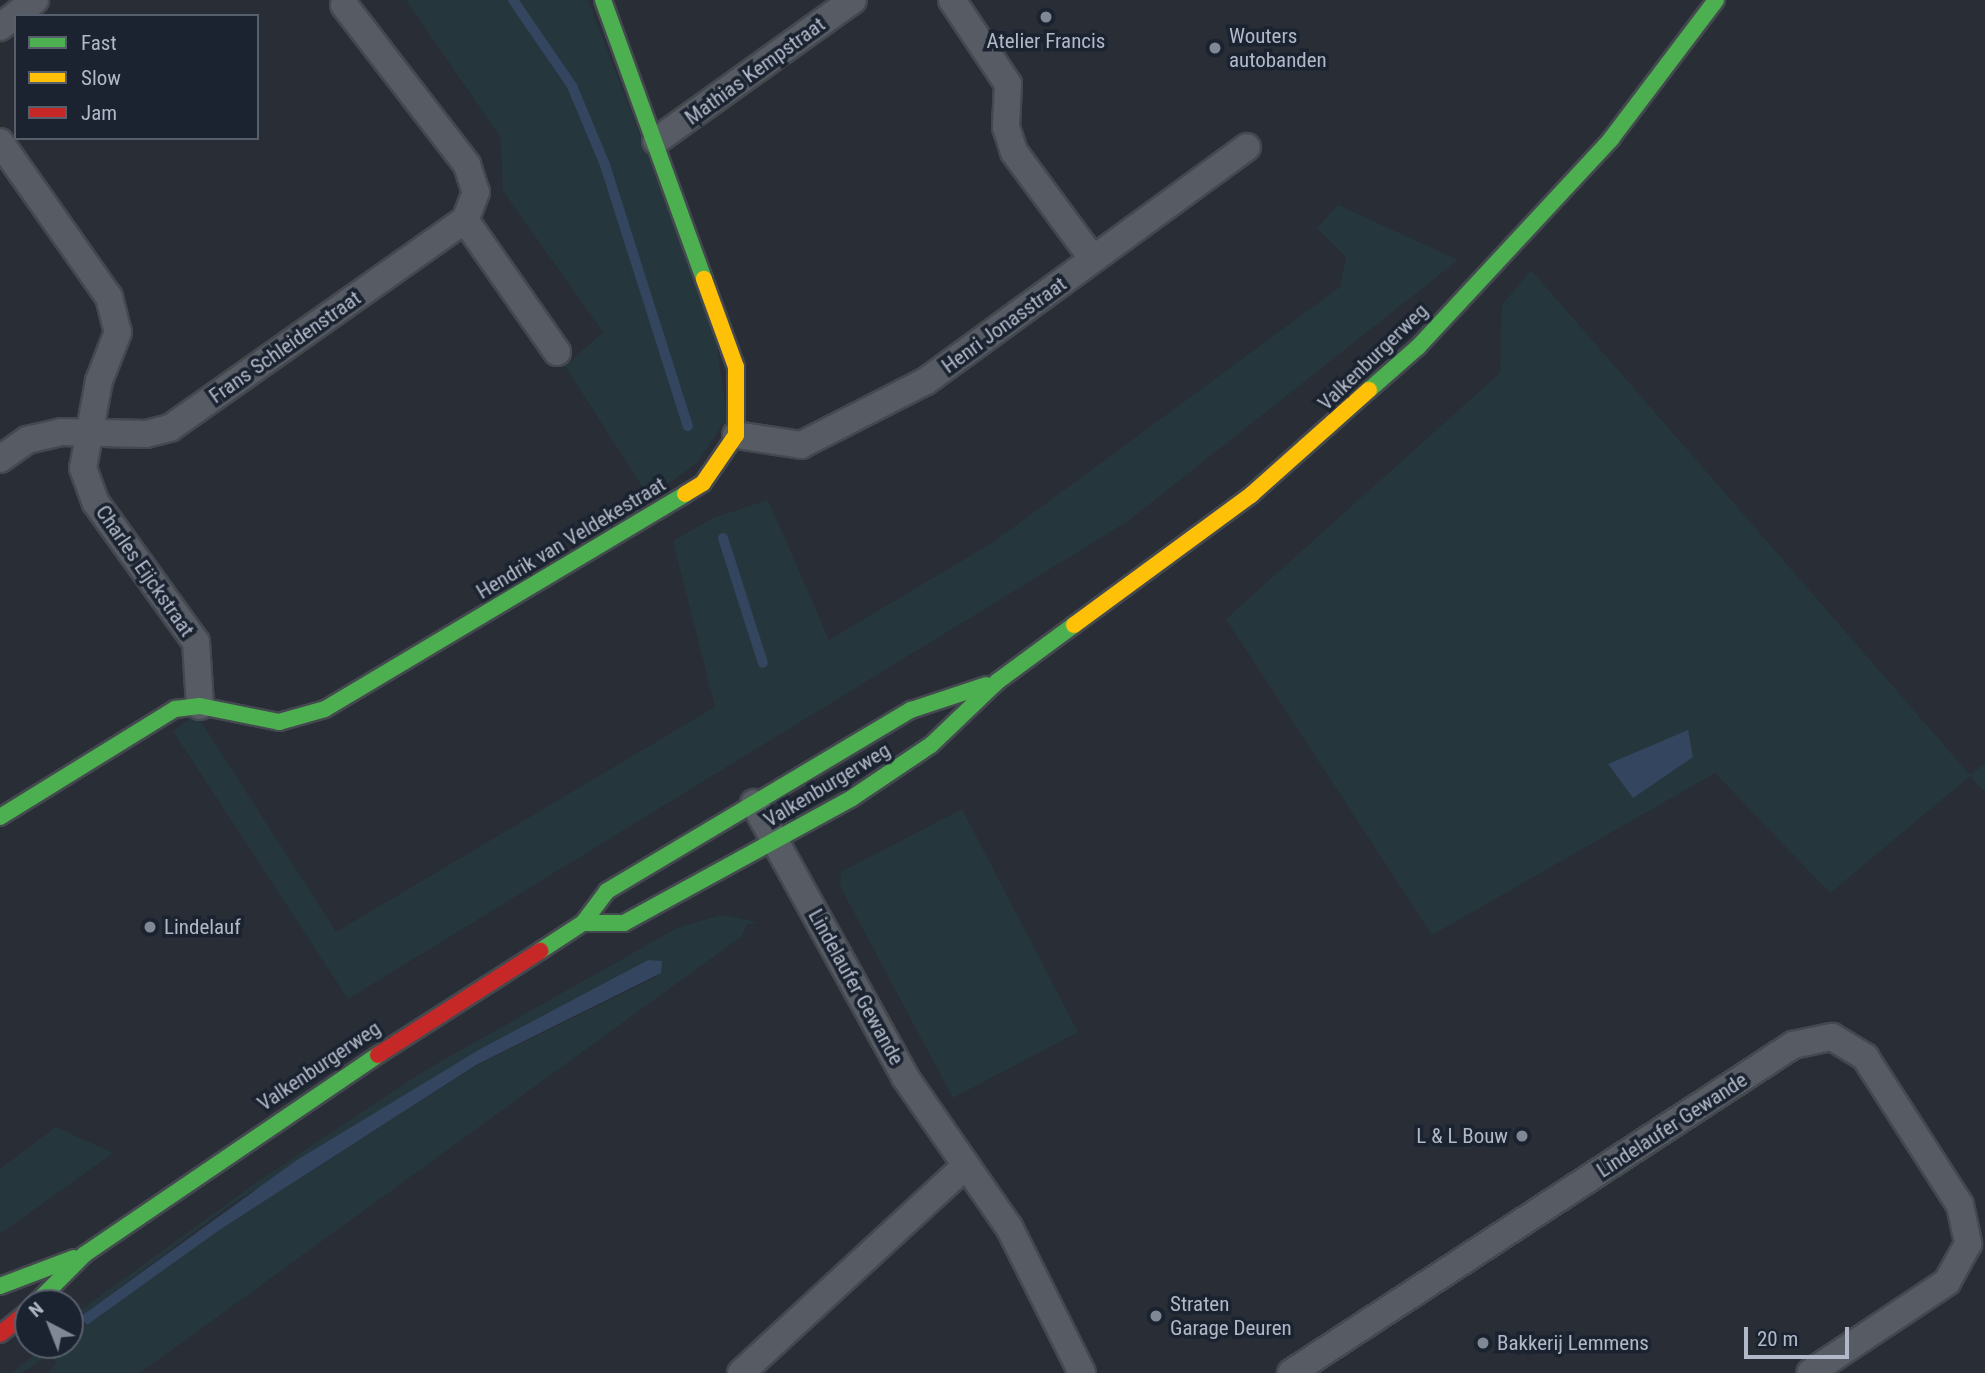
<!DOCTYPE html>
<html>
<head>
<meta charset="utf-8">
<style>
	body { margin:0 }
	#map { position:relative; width:1985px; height:1373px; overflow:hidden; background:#282d36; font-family:"Roboto Condensed",sans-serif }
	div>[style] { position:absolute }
	.green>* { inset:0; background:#25373c }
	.water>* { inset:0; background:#344560 }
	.stream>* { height:10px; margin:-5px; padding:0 5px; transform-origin:5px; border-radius:5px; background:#344560 }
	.roads { filter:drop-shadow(2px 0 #44484f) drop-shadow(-2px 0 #44484f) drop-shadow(0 2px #44484f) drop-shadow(0 -2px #44484f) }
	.street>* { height:26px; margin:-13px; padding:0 13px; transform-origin:13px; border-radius:13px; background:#575c64 }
	.fast>* { height:16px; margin:-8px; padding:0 8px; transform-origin:8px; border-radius:8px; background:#4caf50 }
	.slow>* { height:16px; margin:-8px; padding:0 8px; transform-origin:8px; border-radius:8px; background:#ffc107 }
	.jam>* { height:16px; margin:-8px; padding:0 8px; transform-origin:8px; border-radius:8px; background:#c62828 }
	.dots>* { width:19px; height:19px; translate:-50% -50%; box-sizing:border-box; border:4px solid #1b2331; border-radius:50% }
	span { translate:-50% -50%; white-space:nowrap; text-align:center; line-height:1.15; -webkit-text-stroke:7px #1b2331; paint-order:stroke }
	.poi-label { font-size:21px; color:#b1b9c8 }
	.left { translate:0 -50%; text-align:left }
	.right { translate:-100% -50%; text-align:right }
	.street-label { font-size:21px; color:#b1b9c8 }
	.legend { position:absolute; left:14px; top:14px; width:245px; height:126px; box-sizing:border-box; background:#1b2331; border:2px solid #575f6d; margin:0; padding:9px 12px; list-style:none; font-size:21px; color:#b1b9c8 }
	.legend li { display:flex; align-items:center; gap:14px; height:35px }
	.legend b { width:35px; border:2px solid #575f6d }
	.north { position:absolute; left:14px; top:1289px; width:70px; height:70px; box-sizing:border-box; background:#1b2331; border:2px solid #575f6d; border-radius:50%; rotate:318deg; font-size:19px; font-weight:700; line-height:28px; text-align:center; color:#b1b9c8 }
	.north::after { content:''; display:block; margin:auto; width:24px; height:32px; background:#818895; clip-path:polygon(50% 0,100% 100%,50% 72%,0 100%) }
	.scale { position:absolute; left:1744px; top:1327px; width:105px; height:32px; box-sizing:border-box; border:4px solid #b1b9c8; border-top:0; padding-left:9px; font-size:21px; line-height:24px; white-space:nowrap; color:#b1b9c8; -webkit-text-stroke:5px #1b2331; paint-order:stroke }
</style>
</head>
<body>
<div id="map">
	<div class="green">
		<i style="clip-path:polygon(406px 0,588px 0,715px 332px,727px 418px,697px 463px,649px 497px,565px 366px,603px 332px,503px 191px,501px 138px)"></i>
		<i style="clip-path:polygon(1338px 205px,1458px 260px,1128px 521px,348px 999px,173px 731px,196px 714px,336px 932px,715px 707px,673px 541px,713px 518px,768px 500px,829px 640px,995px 541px,1340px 287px,1346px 257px,1317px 228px)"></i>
		<i style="clip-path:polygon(1531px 270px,1970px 775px,1985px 763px,1985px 792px,1970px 776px,1830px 893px,1715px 773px,1432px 935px,1226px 619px,1500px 373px,1502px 305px)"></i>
		<i style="clip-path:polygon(962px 809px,1078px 1032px,953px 1098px,840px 886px,841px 872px)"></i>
		<i style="clip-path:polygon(722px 915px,728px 916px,756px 922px,758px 923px,747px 924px,742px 936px,140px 1373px,47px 1373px,57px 1363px,50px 1354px,22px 1373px,11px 1373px,46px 1346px,52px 1353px,70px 1345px,87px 1325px,218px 1231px,477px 1065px,656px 977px,662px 961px,648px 960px,577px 999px,236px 1201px,80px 1317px,77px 1313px,257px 1182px,424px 1071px,679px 927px)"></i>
		<i style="clip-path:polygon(56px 1127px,113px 1153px,0 1234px,0 1169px)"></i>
	</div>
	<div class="water">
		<i style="clip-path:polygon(1688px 730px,1693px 757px,1633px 798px,1608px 764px)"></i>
		<i style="clip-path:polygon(648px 960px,662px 961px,661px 973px,476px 1065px,218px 1231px,87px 1325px,80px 1317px,297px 1160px,482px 1048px)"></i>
	</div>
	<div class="stream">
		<i style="left:513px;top:0;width:104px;rotate:55.5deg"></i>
		<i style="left:572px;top:86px;width:86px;rotate:67.3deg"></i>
		<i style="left:605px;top:165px;width:274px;rotate:72.4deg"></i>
		<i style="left:723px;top:538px;width:131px;rotate:72.3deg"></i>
	</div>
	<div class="roads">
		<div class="street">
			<i style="left:952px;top:0;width:101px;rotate:56.3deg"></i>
			<i style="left:1008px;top:84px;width:43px;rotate:92.7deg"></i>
			<i style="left:1006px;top:127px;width:26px;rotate:72deg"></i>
			<i style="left:1014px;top:152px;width:133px;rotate:53.6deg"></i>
			<i style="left:344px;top:5px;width:202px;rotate:52.4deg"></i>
			<i style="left:467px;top:165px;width:28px;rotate:72deg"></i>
			<i style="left:476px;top:192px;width:30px;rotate:111deg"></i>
			<i style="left:0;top:27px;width:44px;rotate:-37.6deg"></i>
			<i style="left:656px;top:141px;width:242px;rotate:-35.6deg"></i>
			<i style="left:0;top:142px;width:189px;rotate:54.9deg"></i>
			<i style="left:109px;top:297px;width:36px;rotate:76deg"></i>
			<i style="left:118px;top:332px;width:53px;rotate:111.2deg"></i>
			<i style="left:99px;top:381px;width:88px;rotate:100.4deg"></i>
			<i style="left:83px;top:468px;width:37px;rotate:70deg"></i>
			<i style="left:96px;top:503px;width:171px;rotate:54.3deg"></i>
			<i style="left:196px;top:642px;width:64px;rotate:86.4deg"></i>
			<i style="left:465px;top:220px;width:161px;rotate:55.1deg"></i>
			<i style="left:736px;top:435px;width:66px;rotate:8.7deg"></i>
			<i style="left:801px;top:445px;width:140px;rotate:-27.1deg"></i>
			<i style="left:926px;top:381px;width:397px;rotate:-36.1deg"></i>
			<i style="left:0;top:459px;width:33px;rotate:-35deg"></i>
			<i style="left:27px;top:440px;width:35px;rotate:-13deg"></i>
			<i style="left:61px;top:432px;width:85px;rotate:1.3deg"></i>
			<i style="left:146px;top:434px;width:25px;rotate:-14deg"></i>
			<i style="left:170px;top:428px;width:361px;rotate:-35.2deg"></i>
			<i style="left:754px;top:803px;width:313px;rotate:61.1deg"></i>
			<i style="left:905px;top:1077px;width:183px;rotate:55.3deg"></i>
			<i style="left:1009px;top:1227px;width:163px;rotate:63.4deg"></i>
			<i style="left:741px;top:1373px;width:304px;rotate:-42.7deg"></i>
			<i style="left:1291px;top:1373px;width:600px;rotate:-33.16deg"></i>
			<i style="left:1793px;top:1045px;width:40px;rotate:-12deg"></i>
			<i style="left:1832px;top:1037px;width:39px;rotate:31deg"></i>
			<i style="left:1865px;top:1057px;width:176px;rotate:57.3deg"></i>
			<i style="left:1960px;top:1205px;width:40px;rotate:78deg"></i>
			<i style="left:1968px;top:1244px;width:43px;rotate:118.9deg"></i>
			<i style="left:1947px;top:1282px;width:164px;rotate:146.4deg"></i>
		</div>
		<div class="fast">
			<i style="left:603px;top:0;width:297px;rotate:70.1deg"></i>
			<i style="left:1369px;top:390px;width:65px;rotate:-41.3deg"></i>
			<i style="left:1418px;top:347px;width:284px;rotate:-47.1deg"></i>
			<i style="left:1611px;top:139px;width:174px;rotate:-52.9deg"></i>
			<i style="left:0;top:817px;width:206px;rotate:-31.7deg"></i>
			<i style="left:175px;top:709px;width:25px;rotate:-7deg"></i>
			<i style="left:200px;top:706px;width:81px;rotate:11.4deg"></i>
			<i style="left:279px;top:722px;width:48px;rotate:-15.8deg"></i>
			<i style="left:325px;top:709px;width:419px;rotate:-30.8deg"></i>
			<i style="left:583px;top:923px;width:41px"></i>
			<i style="left:624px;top:923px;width:260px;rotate:-28.7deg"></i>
			<i style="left:852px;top:798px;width:95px;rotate:-33.9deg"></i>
			<i style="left:931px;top:745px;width:93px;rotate:-43.7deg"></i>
			<i style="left:998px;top:681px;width:94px;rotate:-36.4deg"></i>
			<i style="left:540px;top:951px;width:51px;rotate:-33.1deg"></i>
			<i style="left:583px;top:923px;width:40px;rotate:-53deg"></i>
			<i style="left:607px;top:891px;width:354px;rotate:-30.8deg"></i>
			<i style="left:911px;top:710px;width:79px;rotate:-18.4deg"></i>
			<i style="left:0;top:1286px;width:79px;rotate:-20.7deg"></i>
			<i style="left:36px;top:1303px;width:69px;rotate:-45deg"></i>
			<i style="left:85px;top:1254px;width:354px;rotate:-34.2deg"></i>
		</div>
		<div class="slow">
			<i style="left:685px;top:494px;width:21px;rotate:-31deg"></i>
			<i style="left:703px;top:483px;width:58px;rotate:-55.5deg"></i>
			<i style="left:736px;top:435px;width:68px;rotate:-90deg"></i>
			<i style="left:736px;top:367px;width:94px;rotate:-110deg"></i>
			<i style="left:1074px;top:625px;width:220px;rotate:-36.3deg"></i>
			<i style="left:1251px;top:495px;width:158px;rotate:-41.7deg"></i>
		</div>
		<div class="jam">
			<i style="left:378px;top:1055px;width:193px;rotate:-32.7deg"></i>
			<i style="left:0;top:1334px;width:36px;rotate:-39deg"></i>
		</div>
	</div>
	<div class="dots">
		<i style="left:1046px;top:17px;background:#818895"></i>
		<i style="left:1215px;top:48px;background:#818895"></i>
		<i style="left:150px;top:927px;background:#818895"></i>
		<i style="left:1522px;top:1136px;background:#818895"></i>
		<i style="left:1156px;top:1316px;background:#818895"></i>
		<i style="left:1483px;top:1343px;background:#818895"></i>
	</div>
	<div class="poi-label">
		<span class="left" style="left:1229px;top:48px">Wouters<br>autobanden</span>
		<span style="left:1046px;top:41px">Atelier Francis</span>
		<span class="left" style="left:164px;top:927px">Lindelauf</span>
		<span class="right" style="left:1508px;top:1136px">L &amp; L Bouw</span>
		<span class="left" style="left:1170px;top:1316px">Straten<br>Garage Deuren</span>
		<span class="left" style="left:1497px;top:1343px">Bakkerij Lemmens</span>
	</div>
	<div class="street-label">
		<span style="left:755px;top:71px;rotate:-36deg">Mathias Kempstraat</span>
		<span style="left:1004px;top:325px;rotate:-36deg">Henri Jonasstraat</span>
		<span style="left:285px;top:347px;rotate:-35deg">Frans Schleidenstraat</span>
		<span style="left:1373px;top:357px;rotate:-44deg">Valkenburgerweg</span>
		<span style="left:571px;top:538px;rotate:-31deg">Hendrik van Veldekestraat</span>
		<span style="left:145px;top:571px;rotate:55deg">Charles Eijckstraat</span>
		<span style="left:827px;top:785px;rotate:-31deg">Valkenburgerweg</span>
		<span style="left:856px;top:987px;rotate:61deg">Lindelaufer Gewande</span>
		<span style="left:319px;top:1066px;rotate:-34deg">Valkenburgerweg</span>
		<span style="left:1672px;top:1125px;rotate:-33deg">Lindelaufer Gewande</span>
	</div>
	<ul class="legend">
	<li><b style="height:9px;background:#4caf50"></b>Fast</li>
	<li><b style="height:9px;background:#ffc107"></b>Slow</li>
	<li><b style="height:9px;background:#c62828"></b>Jam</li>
	</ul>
	<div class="north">N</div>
	<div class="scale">20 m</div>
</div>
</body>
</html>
